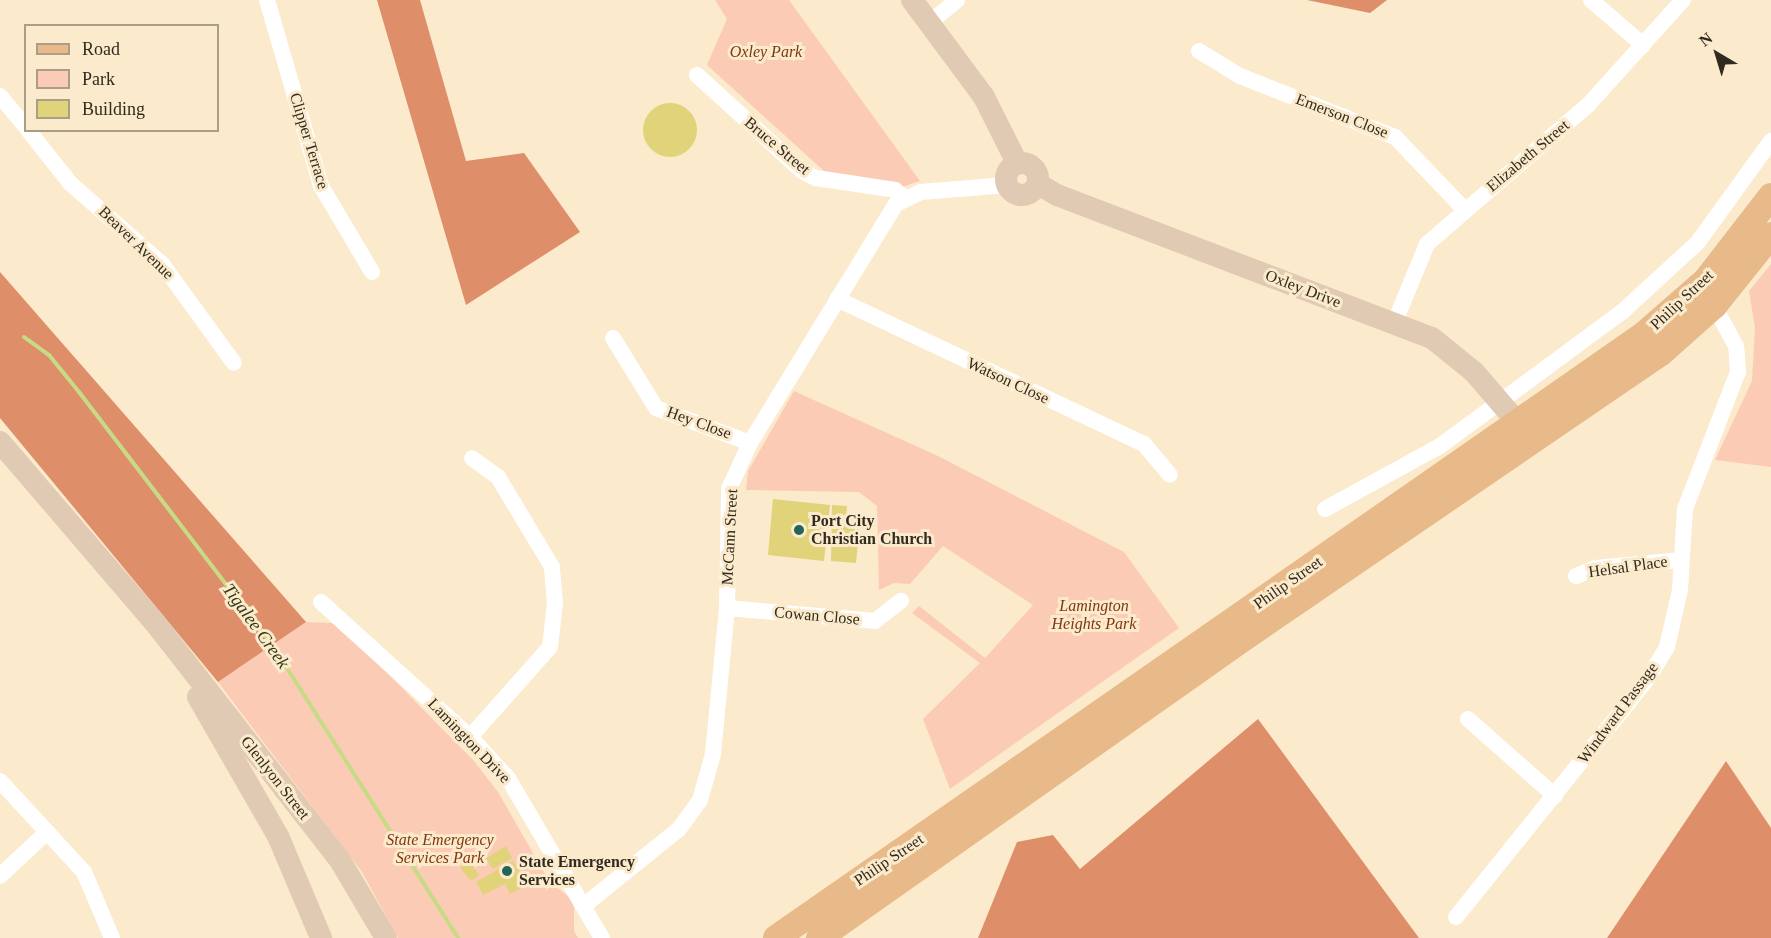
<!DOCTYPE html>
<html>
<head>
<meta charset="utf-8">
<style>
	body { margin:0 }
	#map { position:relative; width:1771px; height:938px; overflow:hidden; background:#fbeacb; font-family:Georgia,serif }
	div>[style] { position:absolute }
	.green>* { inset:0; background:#fccbb6 }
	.forest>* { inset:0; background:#df8e6a }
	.stream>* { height:4px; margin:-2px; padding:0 2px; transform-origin:2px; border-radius:2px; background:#c7db87 }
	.building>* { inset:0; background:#e0d37a }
	.round { border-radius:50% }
	.street>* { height:16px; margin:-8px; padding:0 8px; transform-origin:8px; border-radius:8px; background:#fff }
	.secondary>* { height:22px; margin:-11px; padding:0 11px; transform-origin:11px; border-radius:11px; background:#e1cab4 }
	.secondary>.ring { margin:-11px; padding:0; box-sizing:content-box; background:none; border:22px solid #e1cab4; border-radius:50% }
	.primary>* { height:26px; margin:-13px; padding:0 13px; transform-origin:13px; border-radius:13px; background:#e9ba89 }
	.dots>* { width:16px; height:16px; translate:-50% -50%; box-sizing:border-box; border:3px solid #fbeacb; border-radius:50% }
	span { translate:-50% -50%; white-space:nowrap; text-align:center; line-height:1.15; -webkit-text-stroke:6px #fbeacb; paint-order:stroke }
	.park-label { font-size:16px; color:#803710; font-style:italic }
	.street-label { font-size:16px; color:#312b1f }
	.poi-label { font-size:16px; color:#312b1f; font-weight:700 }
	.left { translate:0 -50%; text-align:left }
	.water-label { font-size:18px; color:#2f3713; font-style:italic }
	.legend { position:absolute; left:24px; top:24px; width:195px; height:108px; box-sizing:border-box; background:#fbeacb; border:2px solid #aa9e86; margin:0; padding:8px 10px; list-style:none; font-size:18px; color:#312b1f }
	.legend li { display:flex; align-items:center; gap:12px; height:30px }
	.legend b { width:30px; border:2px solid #aa9e86 }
	.north { position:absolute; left:1687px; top:24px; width:60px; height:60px; -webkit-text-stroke:4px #fbeacb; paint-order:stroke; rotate:322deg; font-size:16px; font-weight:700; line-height:24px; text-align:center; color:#312b1f }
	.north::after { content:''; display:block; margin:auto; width:21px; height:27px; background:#312b1f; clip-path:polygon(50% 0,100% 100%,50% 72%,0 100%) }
</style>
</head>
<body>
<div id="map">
	<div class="green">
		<i style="clip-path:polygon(715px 0,789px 0,920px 181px,899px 188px,835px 181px,707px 65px,727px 19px)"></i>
		<i style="clip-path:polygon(1771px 264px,1771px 467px,1715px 460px,1752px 381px,1755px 328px,1749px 291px)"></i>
		<i style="clip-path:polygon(794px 391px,938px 456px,1124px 552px,1179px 628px,950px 789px,923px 719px,980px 663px,912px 613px,919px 606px,985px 658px,1033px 605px,943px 546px,910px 584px,894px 583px,879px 590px,877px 506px,859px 492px,746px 490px,748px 471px)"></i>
		<i style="clip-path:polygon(306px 622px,331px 623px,345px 630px,474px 761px,498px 792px,549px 881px,574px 901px,574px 931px,578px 938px,398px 938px,362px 872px,218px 682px)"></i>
	</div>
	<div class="forest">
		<i style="clip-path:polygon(377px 0,420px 0,466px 161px,524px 153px,580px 232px,466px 305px)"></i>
		<i style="clip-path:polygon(1307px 0,1387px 0,1370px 13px)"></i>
		<i style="clip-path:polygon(0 272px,306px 622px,218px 682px,0 418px)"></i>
		<i style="clip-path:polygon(1258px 719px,1419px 938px,978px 938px,1017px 842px,1053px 835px,1080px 869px)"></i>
		<i style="clip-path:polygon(1726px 761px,1771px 828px,1771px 938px,1607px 938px)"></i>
	</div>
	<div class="stream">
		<i style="left:24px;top:337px;width:31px;rotate:36deg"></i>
		<i style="left:49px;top:355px;width:48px;rotate:51deg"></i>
		<i style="left:79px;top:392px;width:316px;rotate:52.6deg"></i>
		<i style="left:271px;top:643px;width:349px;rotate:57.6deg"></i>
	</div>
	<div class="building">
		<i class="round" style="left:643px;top:103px;width:54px;height:54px"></i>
		<i style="clip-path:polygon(773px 499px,830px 505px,824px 561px,768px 555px)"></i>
		<i style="clip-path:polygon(832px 505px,847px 506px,846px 520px,860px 521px,856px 563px,831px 561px)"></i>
		<i style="clip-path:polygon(506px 846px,512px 858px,493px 869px,486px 858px)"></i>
		<i style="clip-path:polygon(469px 861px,479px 875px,471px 881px,460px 868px)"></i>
		<i style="clip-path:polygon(513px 861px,527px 885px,510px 894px,505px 884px,483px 895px,476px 882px)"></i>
	</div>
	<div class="street">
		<i style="left:267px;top:0;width:194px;rotate:73.8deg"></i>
		<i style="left:321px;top:186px;width:100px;rotate:59.3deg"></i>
		<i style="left:1591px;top:0;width:69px;rotate:40.9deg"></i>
		<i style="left:929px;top:23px;width:36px;rotate:-39deg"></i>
		<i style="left:1199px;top:51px;width:48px;rotate:31.4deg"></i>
		<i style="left:1240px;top:76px;width:167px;rotate:21.5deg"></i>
		<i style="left:1395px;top:137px;width:100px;rotate:46.2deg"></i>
		<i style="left:697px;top:75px;width:142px;rotate:42.4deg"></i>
		<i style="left:802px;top:171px;width:16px;rotate:27deg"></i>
		<i style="left:816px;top:178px;width:80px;rotate:8.6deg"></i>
		<i style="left:895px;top:190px;width:11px;rotate:38deg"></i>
		<i style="left:0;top:96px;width:40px;rotate:50deg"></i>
		<i style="left:28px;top:130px;width:68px;rotate:51.6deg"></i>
		<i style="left:70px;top:183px;width:123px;rotate:41.4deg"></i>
		<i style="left:162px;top:264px;width:122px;rotate:54deg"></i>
		<i style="left:837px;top:299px;width:340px;rotate:25.3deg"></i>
		<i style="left:1144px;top:444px;width:40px;rotate:50deg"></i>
		<i style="left:1394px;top:324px;width:87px;rotate:-67.6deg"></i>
		<i style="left:1427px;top:244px;width:214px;rotate:-40.8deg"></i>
		<i style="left:1589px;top:104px;width:140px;rotate:-47.9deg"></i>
		<i style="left:613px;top:338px;width:82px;rotate:58.4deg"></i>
		<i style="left:656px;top:408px;width:100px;rotate:20.4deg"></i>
		<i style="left:1325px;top:509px;width:131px;rotate:-28.7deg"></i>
		<i style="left:1440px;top:446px;width:226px;rotate:-36.4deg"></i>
		<i style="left:1622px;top:312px;width:103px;rotate:-42.6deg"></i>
		<i style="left:1698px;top:242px;width:125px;rotate:-54.1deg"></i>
		<i style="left:1576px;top:576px;width:22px;rotate:-22deg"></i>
		<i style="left:1596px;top:568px;width:85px;rotate:-5.4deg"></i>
		<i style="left:321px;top:602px;width:201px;rotate:42.2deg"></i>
		<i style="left:470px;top:737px;width:56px;rotate:47.2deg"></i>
		<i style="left:508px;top:778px;width:186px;rotate:59.6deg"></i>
		<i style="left:727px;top:608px;width:149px;rotate:5deg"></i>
		<i style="left:875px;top:621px;width:33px;rotate:-38deg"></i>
		<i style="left:1468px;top:719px;width:116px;rotate:41.5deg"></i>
		<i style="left:470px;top:737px;width:120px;rotate:-48.4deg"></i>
		<i style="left:550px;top:647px;width:44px;rotate:-83.5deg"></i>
		<i style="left:555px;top:603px;width:36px;rotate:-95deg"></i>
		<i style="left:552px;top:567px;width:105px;rotate:-121deg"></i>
		<i style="left:498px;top:477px;width:32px;rotate:-144deg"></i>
		<i style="left:0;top:781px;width:124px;rotate:47.3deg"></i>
		<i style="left:84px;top:872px;width:72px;rotate:67deg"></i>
		<i style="left:0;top:876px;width:64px;rotate:-43.1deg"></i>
		<i style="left:586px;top:904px;width:119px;rotate:-38.9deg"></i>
		<i style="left:679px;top:829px;width:36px;rotate:-54deg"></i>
		<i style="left:700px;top:800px;width:48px;rotate:-74.2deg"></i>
		<i style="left:713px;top:754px;width:147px;rotate:-84.5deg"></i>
		<i style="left:727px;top:608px;width:119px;rotate:-89deg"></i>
		<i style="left:729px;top:489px;width:51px;rotate:-65.5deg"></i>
		<i style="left:750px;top:443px;width:280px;rotate:-58.6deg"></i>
		<i style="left:896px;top:204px;width:28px;rotate:-26deg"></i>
		<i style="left:921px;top:192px;width:86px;rotate:-4.7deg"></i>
		<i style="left:1456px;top:917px;width:308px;rotate:-51.2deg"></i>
		<i style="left:1649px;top:677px;width:35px;rotate:-59deg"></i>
		<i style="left:1667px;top:647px;width:58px;rotate:-77.2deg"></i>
		<i style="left:1680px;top:590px;width:81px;rotate:-86.5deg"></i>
		<i style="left:1685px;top:509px;width:147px;rotate:-68.9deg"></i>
		<i style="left:1738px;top:372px;width:26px;rotate:-94deg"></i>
		<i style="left:1736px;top:346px;width:46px;rotate:-118.8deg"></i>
	</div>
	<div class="secondary">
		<i style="left:912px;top:0;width:121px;rotate:53.4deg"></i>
		<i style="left:984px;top:97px;width:74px;rotate:63.4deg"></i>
		<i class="ring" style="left:1006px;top:163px;width:10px;height:10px"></i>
		<i style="left:1038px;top:184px;width:22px;rotate:30deg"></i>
		<i style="left:1057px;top:195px;width:401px;rotate:20.9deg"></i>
		<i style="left:1432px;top:338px;width:54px;rotate:39deg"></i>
		<i style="left:1474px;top:372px;width:84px;rotate:49.3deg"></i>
		<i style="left:0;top:442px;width:240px;rotate:49.4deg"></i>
		<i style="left:156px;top:624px;width:301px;rotate:52.1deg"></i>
		<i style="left:341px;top:862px;width:88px;rotate:59.4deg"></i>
		<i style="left:198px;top:697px;width:160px;rotate:60.1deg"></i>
		<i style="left:278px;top:836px;width:111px;rotate:67.1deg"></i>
	</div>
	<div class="primary">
		<i style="left:776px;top:938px;width:1056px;rotate:-34.82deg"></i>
		<i style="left:1643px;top:335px;width:84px;rotate:-41.1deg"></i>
		<i style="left:1706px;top:280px;width:106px;rotate:-52.3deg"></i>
		<i style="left:819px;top:938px;width:524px;rotate:-35.21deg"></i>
		<i style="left:1247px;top:636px;width:501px;rotate:-34.36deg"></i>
		<i style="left:1661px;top:353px;width:71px;rotate:-41.6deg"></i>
		<i style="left:1714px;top:306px;width:91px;rotate:-51.2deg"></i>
	</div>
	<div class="dots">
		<i style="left:799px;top:530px;background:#226658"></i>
		<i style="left:507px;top:871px;background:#226658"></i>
	</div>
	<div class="park-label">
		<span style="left:766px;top:52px">Oxley Park</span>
		<span style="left:1094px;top:615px">Lamington<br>Heights Park</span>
		<span style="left:440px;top:849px">State Emergency<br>Services Park</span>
	</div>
	<div class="street-label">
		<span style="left:1342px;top:116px;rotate:21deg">Emerson Close</span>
		<span style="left:309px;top:141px;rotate:73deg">Clipper Terrace</span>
		<span style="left:777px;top:146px;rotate:40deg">Bruce Street</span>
		<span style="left:1528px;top:156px;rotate:-40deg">Elizabeth Street</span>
		<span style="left:136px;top:243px;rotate:44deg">Beaver Avenue</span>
		<span style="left:1303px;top:289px;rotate:21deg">Oxley Drive</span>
		<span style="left:1682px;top:300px;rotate:-43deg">Philip Street</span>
		<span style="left:1008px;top:381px;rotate:25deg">Watson Close</span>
		<span style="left:699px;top:423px;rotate:20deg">Hey Close</span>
		<span style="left:730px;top:537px;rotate:-87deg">McCann Street</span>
		<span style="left:1628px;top:567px;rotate:-8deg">Helsal Place</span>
		<span style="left:1288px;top:583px;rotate:-35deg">Philip Street</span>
		<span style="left:817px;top:616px;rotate:5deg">Cowan Close</span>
		<span style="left:1618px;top:713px;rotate:-53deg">Windward Passage</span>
		<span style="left:469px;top:741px;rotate:46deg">Lamington Drive</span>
		<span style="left:275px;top:778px;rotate:52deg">Glenlyon Street</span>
		<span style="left:889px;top:860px;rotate:-34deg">Philip Street</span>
	</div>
	<div class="poi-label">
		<span class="left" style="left:811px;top:530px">Port City<br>Christian Church</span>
		<span class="left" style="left:519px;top:871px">State Emergency<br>Services</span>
	</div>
	<div class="water-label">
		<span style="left:256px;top:626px;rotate:54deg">Tigalee Creek</span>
	</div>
	<ul class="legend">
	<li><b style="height:8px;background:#e9ba89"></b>Road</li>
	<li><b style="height:16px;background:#fccbb6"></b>Park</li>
	<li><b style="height:16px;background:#e0d37a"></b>Building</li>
	</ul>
	<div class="north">N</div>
</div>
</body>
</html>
